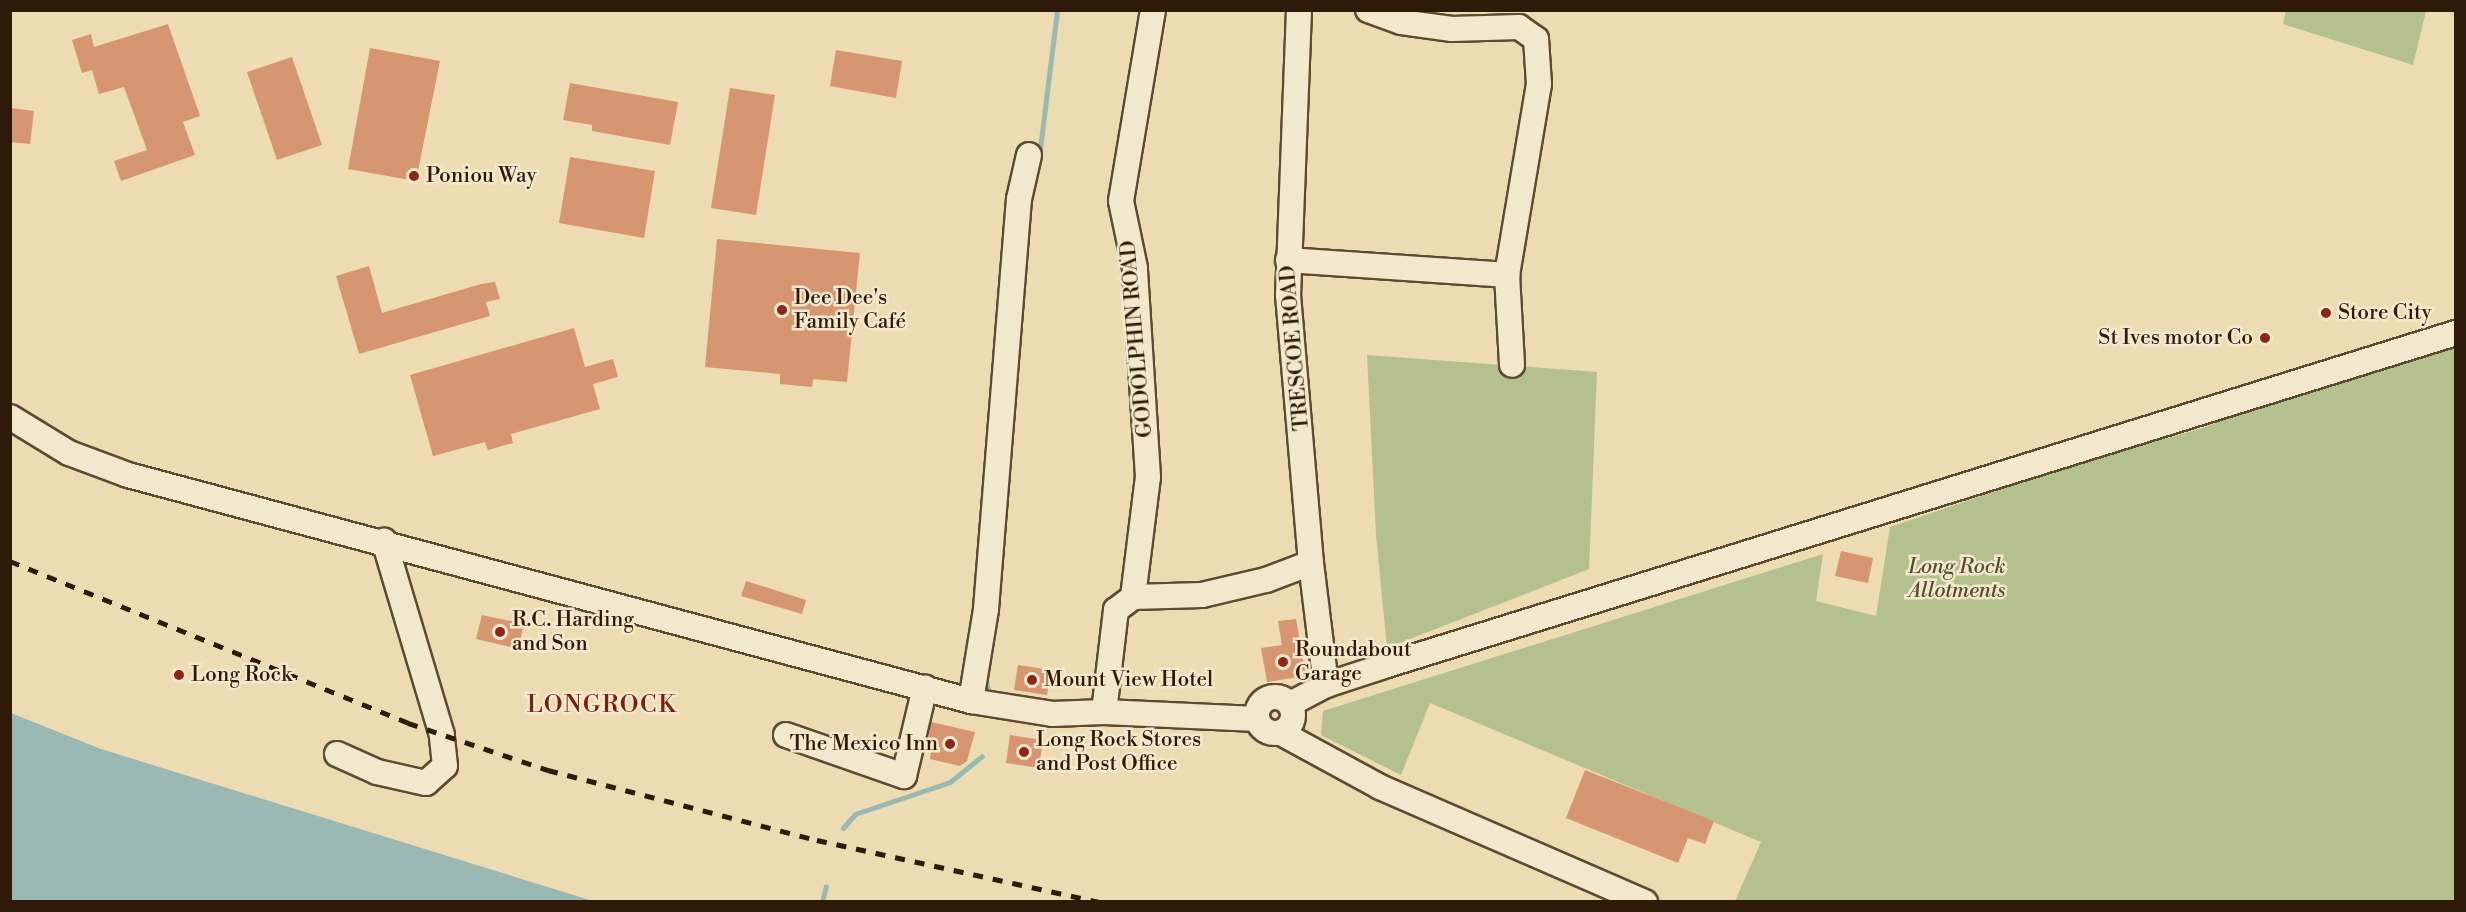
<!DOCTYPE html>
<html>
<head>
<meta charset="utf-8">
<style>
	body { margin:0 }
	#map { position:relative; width:2466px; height:912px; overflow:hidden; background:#eddbb2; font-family:"Libre Bodoni",serif }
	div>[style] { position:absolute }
	.green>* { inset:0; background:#b4c18f }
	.water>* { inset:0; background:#9bb9b4 }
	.stream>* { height:5px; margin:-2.5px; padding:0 2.5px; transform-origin:2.5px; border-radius:2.5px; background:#9bb9b4 }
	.building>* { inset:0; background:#d6966f }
	.roads { filter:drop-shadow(2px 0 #5e4a32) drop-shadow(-2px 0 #5e4a32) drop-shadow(0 2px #5e4a32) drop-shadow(0 -2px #5e4a32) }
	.minor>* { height:24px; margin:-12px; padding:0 12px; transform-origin:12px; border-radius:12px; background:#f3e8cd }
	.minor>.ring { margin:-12px; padding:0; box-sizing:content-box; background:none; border:24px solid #f3e8cd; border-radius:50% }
	.rail>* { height:4.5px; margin-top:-2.25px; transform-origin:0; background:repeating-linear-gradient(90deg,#2f1908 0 10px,transparent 0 20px) }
	.dots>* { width:16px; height:16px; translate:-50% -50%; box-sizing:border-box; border:3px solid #f3e8cd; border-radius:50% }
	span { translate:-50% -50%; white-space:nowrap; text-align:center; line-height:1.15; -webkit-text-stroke:5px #f3e8cd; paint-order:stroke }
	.poi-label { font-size:21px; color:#2f1908 }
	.left { translate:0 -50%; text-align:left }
	.right { translate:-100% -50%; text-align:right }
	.street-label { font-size:21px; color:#2f1908 }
	.park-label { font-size:21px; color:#574b30; font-style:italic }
	.quarter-label { font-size:24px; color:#7a1f14; letter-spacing:1.5px }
	.frame { position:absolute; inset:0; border:12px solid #2f1908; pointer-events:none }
</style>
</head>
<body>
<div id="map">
	<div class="green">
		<i style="clip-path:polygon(2286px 11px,2286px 10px,2426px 11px,2413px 65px,2283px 24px)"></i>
		<i style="clip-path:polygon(2455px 332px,2455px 901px,1735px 901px,1761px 842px,1430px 703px,1401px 775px,1321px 735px,1323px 711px,1823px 554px,1816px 601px,1876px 616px,1890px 527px,2078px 463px,2200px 429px)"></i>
		<i style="clip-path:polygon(1367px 355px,1597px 372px,1589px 569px,1387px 648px,1376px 535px)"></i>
	</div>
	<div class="water">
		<i style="clip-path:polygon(11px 713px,101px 749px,593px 901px,11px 901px)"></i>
	</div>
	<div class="stream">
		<i style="left:1039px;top:157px;width:148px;rotate:-83deg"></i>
		<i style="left:984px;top:676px;width:13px;rotate:72deg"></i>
		<i style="left:843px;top:828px;width:18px;rotate:-49deg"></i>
		<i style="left:855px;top:814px;width:100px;rotate:-18.6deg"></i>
		<i style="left:950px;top:782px;width:41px;rotate:-39.1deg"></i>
		<i style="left:822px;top:902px;width:16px;rotate:-76deg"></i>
	</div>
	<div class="building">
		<i style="clip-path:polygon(168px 24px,200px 116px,183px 122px,195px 155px,121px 181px,114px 161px,147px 150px,124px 87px,99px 94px,92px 70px,82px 73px,72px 40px,91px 34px,94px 47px)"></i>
		<i style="clip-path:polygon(370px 48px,440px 61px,416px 181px,348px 169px)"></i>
		<i style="clip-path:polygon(836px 50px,902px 61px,896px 98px,830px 86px)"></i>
		<i style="clip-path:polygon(292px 57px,322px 145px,277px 160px,247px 72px)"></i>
		<i style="clip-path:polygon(570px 83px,678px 102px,670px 145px,592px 131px,592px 125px,563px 120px)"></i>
		<i style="clip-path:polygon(730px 88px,775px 95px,756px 215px,711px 208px)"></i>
		<i style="clip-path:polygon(12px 108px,34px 111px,30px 144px,10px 142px)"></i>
		<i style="clip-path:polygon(570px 157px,655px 171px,644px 238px,559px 223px)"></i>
		<i style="clip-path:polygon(717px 239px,860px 253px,847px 382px,813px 379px,812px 387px,780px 384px,780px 374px,705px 367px)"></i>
		<i style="clip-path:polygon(369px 266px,382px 313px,481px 284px,495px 282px,500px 299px,486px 302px,490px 316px,359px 354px,336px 276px)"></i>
		<i style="clip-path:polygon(574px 328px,585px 367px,613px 359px,618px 377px,593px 384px,600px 409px,511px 434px,513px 443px,488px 450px,485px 442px,433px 456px,410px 375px)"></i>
		<i style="clip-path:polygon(1841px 551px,1873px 558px,1868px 583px,1835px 576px)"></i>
		<i style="clip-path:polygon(746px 581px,806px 600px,802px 614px,741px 596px)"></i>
		<i style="clip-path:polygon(482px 615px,524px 624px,518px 649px,476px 639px)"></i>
		<i style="clip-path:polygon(1296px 619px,1306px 676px,1267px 682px,1261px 648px,1282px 645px,1278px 621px)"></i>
		<i style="clip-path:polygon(1018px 665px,1051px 670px,1047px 695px,1014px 690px)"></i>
		<i style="clip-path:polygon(931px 722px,975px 732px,967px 761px,960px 766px,930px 759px,931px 751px,926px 749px)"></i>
		<i style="clip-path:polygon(1010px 735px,1043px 740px,1039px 768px,1006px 763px)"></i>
		<i style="clip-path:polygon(1585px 770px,1714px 821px,1705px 844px,1688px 838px,1678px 863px,1566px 818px)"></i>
	</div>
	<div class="roads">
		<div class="minor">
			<i style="left:1299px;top:10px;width:285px;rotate:92.2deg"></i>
			<i style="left:1288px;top:295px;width:269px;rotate:85.1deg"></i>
			<i style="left:1311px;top:563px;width:123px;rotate:83deg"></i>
			<i style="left:1288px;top:260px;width:220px;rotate:3.9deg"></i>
			<i style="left:1507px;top:275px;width:194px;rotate:-80.5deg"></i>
			<i style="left:1539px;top:84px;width:45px;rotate:-93.8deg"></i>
			<i style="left:1536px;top:39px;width:21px;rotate:-145deg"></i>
			<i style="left:1519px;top:27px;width:67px;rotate:178.3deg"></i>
			<i style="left:1452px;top:29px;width:51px;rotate:-172.2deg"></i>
			<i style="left:1401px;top:22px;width:35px;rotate:-160deg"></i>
			<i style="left:1507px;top:275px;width:90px;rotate:86.8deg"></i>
			<i style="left:10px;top:417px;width:69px;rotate:31.4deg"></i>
			<i style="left:69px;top:453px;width:63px;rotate:20.4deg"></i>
			<i style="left:128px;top:475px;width:873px;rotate:15.01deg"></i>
			<i style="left:971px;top:701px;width:82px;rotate:9.1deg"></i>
			<i style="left:1052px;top:714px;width:52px;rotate:-2.2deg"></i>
			<i style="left:1104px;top:712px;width:153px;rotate:2.6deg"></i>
			<i style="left:1133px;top:597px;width:121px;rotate:-82.9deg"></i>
			<i style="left:1148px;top:477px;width:209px;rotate:-93.6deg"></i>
			<i style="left:1135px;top:268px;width:68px;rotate:-101.8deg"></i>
			<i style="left:1121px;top:201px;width:194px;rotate:-80.5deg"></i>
			<i class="ring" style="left:1257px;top:697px;width:12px;height:12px"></i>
			<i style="left:971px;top:701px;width:93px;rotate:-80.7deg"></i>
			<i style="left:986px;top:609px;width:411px;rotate:-85.4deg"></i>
			<i style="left:1019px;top:199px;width:45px;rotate:-77.2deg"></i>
			<i style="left:1290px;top:704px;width:41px;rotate:-27.8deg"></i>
			<i style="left:1326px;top:685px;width:61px;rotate:-18.1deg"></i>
			<i style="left:1384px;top:666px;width:1123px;rotate:-17.26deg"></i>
			<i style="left:1104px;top:712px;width:103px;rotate:-83.3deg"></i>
			<i style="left:1116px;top:610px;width:21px;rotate:-37deg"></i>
			<i style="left:1133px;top:597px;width:69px;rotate:-1.7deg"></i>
			<i style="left:1202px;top:595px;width:66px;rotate:-13.2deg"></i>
			<i style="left:1266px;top:580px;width:48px;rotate:-20.7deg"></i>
			<i style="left:1281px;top:733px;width:113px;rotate:28.6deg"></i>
			<i style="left:1380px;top:787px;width:289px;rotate:23.5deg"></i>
			<i style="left:786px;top:735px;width:125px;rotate:19.2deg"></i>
			<i style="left:904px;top:776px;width:91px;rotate:-76.7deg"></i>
			<i style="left:337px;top:754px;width:44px;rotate:24.2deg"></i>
			<i style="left:377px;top:772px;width:50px;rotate:12.7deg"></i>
			<i style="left:426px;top:783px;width:25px;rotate:-42deg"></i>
			<i style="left:445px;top:766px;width:31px;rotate:-96deg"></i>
			<i style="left:442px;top:735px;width:203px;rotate:-106.6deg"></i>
		</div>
	</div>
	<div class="rail">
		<i style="left:10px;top:561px;width:430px;rotate:22.1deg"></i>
		<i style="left:408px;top:723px;width:148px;rotate:18.6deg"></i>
		<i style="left:548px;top:770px;width:278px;rotate:14.6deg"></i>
		<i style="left:817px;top:840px;width:289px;rotate:12.4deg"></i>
	</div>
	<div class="dots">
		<i style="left:414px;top:176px;background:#8f2418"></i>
		<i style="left:782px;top:310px;background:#8f2418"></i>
		<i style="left:2326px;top:313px;background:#8f2418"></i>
		<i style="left:2265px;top:338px;background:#8f2418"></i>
		<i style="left:500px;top:632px;background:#8f2418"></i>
		<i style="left:1283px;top:662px;background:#8f2418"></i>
		<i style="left:179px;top:675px;background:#8f2418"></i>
		<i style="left:1032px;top:680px;background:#8f2418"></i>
		<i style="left:950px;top:744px;background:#8f2418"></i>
		<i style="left:1024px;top:752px;background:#8f2418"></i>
	</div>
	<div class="poi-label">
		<span class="left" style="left:426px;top:176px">Poniou Way</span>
		<span class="left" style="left:794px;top:310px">Dee Dee's<br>Family Café</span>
		<span class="left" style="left:2338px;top:313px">Store City</span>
		<span class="right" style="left:2253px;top:338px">St Ives motor Co</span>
		<span class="left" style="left:512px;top:632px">R.C. Harding<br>and Son</span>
		<span class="left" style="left:1295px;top:662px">Roundabout<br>Garage</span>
		<span class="left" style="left:191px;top:675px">Long Rock</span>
		<span class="left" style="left:1044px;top:680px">Mount View Hotel</span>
		<span class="left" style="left:1036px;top:752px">Long Rock Stores<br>and Post Office</span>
		<span class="right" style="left:938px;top:744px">The Mexico Inn</span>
	</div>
	<div class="street-label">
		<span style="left:1137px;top:339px;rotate:-95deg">GODOLPHIN ROAD</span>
		<span style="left:1295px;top:348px;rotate:-95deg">TRESCOE ROAD</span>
	</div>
	<div class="park-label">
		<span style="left:1957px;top:579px">Long Rock<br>Allotments</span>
	</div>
	<div class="quarter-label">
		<span style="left:602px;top:706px">LONGROCK</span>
	</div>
	<div class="frame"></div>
</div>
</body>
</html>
